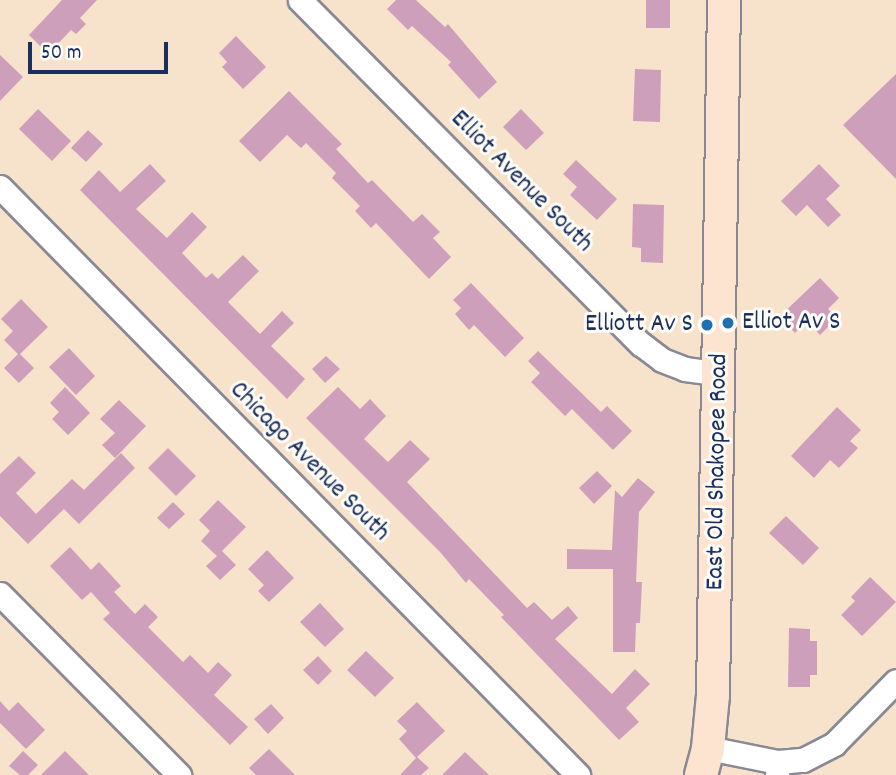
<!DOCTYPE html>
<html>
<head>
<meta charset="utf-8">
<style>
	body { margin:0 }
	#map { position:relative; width:896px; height:775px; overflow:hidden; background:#f7e3cc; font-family:Dekko,sans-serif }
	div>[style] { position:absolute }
	.building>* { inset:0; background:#ce9fbb }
	.roads { filter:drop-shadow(2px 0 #898995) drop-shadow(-2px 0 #898995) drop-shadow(0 2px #898995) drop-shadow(0 -2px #898995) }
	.street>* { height:23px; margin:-11.5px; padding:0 11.5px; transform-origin:11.5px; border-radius:11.5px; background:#fff }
	.secondary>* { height:32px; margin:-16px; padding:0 16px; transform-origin:16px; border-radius:16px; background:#fde4d0 }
	.dots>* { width:19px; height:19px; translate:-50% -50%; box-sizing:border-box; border:4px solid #fdfcf7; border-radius:50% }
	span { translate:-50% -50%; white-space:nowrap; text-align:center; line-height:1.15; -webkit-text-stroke:6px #fdfcf7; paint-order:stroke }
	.street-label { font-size:26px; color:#1b2f5e }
	.poi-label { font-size:26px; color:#1b2f5e }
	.left { translate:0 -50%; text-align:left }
	.right { translate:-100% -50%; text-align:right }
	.scale { position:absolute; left:28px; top:42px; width:140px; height:32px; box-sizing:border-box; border:4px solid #1b2f5e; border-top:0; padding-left:9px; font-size:21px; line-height:24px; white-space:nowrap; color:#1b2f5e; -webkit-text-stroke:5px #fdfcf7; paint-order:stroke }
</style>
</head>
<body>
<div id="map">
	<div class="building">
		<i style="clip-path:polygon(62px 0,97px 0,80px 18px,86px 24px,76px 34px,71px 30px,48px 54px,29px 35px)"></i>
		<i style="clip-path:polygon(396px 0,416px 0,445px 27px,448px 24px,497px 82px,479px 99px,448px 65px,451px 62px,412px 26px,408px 30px,387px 9px)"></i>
		<i style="clip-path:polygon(646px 0,670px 0,670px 28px,646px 28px)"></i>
		<i style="clip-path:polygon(236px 36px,266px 67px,243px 89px,222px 67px,227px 62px,219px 53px)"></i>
		<i style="clip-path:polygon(0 55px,23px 77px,0 101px)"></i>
		<i style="clip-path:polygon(635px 69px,661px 70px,660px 122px,633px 121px)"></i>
		<i style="clip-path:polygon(896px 74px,896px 179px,843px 125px)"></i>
		<i style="clip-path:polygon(289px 91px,342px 144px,336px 149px,368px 183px,372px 180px,413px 222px,422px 214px,440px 232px,433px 238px,451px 257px,429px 279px,376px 223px,371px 228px,355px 211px,360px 206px,332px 178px,336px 173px,306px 143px,301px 148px,287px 135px,260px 162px,239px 141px)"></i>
		<i style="clip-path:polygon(38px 109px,71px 141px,52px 161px,19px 129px)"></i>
		<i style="clip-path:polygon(521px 109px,544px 133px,526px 150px,503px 127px)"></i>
		<i style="clip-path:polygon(88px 130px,103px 144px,86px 162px,71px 148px)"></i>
		<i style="clip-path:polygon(576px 160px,617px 199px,597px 220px,570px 195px,577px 187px,563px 174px)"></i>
		<i style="clip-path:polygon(150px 164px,166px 181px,136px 209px,167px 238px,192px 212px,207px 227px,182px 253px,206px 278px,212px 273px,218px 279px,243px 255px,259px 271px,228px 302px,260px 334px,282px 311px,294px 323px,271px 346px,305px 379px,287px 399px,80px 190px,99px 170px,120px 192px)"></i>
		<i style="clip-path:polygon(819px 164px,840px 186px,826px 199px,841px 215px,828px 227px,807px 205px,796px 216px,781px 201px)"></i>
		<i style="clip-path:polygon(633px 204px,664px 205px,663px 263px,641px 262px,641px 248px,632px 247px)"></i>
		<i style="clip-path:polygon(820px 278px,839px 298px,828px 309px,837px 318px,820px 335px,807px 321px,795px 333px,780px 316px)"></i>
		<i style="clip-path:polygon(471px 283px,524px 338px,505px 357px,474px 325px,469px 330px,455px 314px,461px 308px,453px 300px)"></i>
		<i style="clip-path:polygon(21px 299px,48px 327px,20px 354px,34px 368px,19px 383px,4px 368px,18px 354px,4px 340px,13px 331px,1px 319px)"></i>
		<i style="clip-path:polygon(69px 348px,95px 376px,76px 395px,49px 367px)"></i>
		<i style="clip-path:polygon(538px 351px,601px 412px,607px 406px,632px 431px,613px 450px,572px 409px,565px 416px,531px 382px,540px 373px,528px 361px)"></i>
		<i style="clip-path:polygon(326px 356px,340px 369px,325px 383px,312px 369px)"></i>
		<i style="clip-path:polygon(65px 387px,90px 413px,68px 435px,52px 419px,59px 412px,50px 403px)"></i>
		<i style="clip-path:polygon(338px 387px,360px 409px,370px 399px,386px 416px,364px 439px,388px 462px,410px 440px,430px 459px,407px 482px,527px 608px,534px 602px,552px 620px,568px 606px,578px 618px,555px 639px,612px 694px,635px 669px,650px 684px,626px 708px,639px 722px,619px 740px,501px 617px,504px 615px,469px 579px,466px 583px,441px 553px,306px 418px)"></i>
		<i style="clip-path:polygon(119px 400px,146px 426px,115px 458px,102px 445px,115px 433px,100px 419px)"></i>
		<i style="clip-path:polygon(837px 407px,861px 430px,850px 441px,858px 448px,839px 468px,830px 460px,814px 478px,791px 456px)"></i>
		<i style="clip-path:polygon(168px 448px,196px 476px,176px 496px,148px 468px)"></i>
		<i style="clip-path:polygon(121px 453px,135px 468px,79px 524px,64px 509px,28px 544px,0 516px,0 474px,19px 456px,36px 473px,16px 493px,36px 514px,72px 479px,84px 490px)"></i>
		<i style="clip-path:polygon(597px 471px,612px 486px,594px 504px,579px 488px)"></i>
		<i style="clip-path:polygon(638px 478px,655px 492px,639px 512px,636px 582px,642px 582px,640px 623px,636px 623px,635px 652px,613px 652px,613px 569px,567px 569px,567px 549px,612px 550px,615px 490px,622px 497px)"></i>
		<i style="clip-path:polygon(218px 500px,246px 527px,222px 551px,236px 565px,220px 580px,206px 566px,217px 556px,201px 541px,210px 531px,199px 520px)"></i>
		<i style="clip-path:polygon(173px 502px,185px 514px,169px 529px,157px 518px)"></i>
		<i style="clip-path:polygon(786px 516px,819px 548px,803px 565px,769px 533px)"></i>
		<i style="clip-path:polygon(70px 547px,91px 570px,99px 562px,121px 586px,114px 592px,135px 614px,145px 604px,158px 617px,148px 627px,183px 662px,190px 655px,208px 673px,218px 662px,232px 675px,214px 695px,248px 727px,230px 745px,103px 619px,110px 613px,91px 592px,82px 600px,50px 566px)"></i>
		<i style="clip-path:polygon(267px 550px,294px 578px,269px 602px,258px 591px,264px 585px,248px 569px)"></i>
		<i style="clip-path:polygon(870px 577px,896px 602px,862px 636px,841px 615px,855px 601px,851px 597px)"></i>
		<i style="clip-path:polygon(320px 603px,344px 629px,325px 647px,300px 622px)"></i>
		<i style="clip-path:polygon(789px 628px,810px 629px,810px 641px,817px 641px,817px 675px,810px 675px,810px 687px,788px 687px)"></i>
		<i style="clip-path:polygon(366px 651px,394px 678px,375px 697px,347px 670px)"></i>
		<i style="clip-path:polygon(318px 656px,332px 671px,318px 685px,303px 670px)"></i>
		<i style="clip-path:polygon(0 701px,9px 711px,18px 702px,45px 730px,26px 749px,0 723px)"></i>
		<i style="clip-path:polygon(417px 702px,445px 731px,417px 757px,429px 768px,421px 775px,400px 775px,416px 758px,399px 739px,407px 731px,397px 721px)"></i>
		<i style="clip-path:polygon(271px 704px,284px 718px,268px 734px,254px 719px)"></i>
		<i style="clip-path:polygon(269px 749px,295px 775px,256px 775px,249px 768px)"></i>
		<i style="clip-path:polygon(23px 751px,38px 765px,28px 775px,20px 775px,9px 766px)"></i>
		<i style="clip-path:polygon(65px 751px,89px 775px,41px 775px)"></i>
		<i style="clip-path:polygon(465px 752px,489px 775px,442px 775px)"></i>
	</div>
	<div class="roads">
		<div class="street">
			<i style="left:300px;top:0;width:484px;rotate:45.3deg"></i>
			<i style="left:641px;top:344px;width:26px;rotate:37deg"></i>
			<i style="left:662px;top:360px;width:25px;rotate:21deg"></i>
			<i style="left:685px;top:369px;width:34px;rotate:8deg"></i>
			<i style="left:0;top:187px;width:825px;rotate:45.49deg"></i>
			<i style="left:0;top:594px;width:255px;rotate:45.3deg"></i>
			<i style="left:708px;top:748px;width:71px;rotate:11.3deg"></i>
			<i style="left:777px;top:775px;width:13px;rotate:-86deg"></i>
			<i style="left:778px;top:762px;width:25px;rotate:-5deg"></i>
			<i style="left:803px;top:760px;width:35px;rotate:-27deg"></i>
			<i style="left:834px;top:744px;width:88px;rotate:-45.5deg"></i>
		</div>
		<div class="secondary">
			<i style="left:701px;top:775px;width:28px;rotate:-75deg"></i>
			<i style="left:708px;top:748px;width:53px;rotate:-84.6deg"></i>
			<i style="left:713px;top:695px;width:695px;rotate:-89.09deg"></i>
		</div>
	</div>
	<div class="dots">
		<i style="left:728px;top:323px;background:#1f6fb2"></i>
		<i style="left:707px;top:325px;background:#1f6fb2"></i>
	</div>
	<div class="street-label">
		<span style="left:521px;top:182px;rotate:45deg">Elliot Avenue South</span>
		<span style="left:309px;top:462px;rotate:45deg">Chicago Avenue South</span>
		<span style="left:718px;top:472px;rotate:-89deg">East Old Shakopee Road</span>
	</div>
	<div class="poi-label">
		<span class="left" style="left:742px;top:323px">Elliot Av S</span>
		<span class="right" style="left:693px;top:325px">Elliott Av S</span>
	</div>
	<div class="scale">50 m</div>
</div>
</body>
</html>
